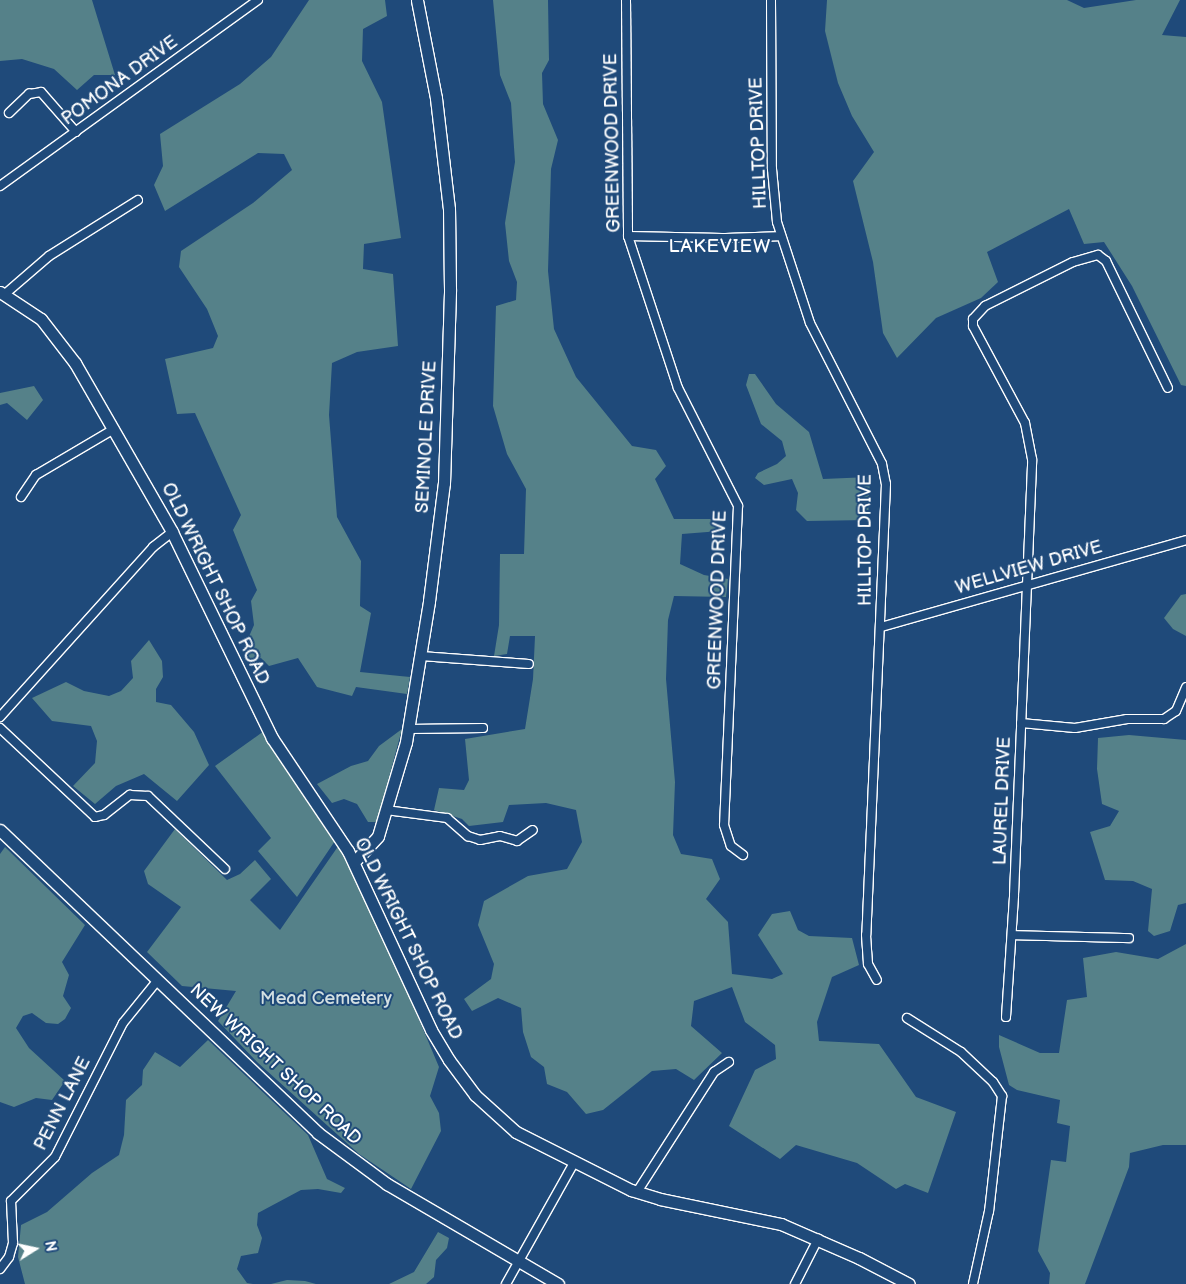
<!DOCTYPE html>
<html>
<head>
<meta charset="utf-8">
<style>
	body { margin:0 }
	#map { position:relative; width:1186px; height:1284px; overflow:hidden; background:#1f4a7a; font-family:"Balsamiq Sans",sans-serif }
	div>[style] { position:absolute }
	.green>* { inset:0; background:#558189 }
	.roads { filter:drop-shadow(1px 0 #fff) drop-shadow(-1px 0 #fff) drop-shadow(0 1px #fff) drop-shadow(0 -1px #fff) }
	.street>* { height:8px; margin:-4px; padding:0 4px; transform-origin:4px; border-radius:4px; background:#1f4a7a }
	.secondary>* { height:11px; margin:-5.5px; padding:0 5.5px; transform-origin:5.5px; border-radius:5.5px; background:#1f4a7a }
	span { translate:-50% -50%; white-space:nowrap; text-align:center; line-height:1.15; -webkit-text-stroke:4px #1f4a7a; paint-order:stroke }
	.street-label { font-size:18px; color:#fff }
	.park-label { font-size:18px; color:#d4e0e2 }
	.neighbourhood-label { font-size:19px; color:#fff; letter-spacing:1px }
	.north { position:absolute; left:10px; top:1224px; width:50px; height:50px; -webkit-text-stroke:4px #1f4a7a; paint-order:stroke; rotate:80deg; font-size:14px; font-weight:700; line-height:20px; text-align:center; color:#fff }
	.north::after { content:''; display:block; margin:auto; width:18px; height:22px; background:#fff; clip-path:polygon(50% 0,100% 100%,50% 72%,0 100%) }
</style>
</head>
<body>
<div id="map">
	<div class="green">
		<i style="clip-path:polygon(0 0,92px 0,115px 75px,94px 75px,77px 90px,54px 69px,22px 59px,0 61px)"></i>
		<i style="clip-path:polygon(309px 0,385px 0,387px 16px,363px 29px,362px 61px,382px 102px,401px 238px,364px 244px,363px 269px,393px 274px,398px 346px,357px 352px,332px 363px,329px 415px,337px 517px,361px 561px,360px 606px,371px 613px,360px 672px,410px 677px,407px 694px,356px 687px,352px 696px,317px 687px,298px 658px,269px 666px,261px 658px,251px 661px,244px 648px,254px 625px,251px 601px,257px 590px,233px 530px,241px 515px,195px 413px,177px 414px,165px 359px,213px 348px,218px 336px,207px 309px,179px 267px,181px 251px,253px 203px,292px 170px,284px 154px,258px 153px,165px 211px,154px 185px,163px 166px,160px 134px,240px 84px,271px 57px)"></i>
		<i style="clip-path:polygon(493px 0,548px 0,549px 60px,542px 73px,543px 104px,558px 140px,551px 169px,548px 271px,554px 329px,576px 377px,632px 446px,656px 450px,666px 466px,655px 479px,674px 519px,714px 519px,720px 531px,682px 534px,680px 564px,704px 575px,728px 579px,726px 597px,674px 596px,668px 620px,666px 679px,675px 782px,673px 835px,681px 854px,712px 859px,720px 879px,706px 899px,728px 922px,732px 974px,772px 979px,783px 974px,758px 935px,772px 914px,790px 911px,798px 930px,809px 936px,852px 938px,859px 965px,832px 977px,817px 1022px,819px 1041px,879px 1044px,916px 1097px,956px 1112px,928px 1193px,905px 1184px,896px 1189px,857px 1163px,796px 1145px,780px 1159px,729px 1126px,755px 1070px,776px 1059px,775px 1045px,745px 1022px,732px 987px,694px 1001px,691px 1026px,722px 1053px,694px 1080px,676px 1069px,652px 1071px,603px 1110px,586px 1114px,567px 1092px,547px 1084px,544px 1067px,531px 1057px,523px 1032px,521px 1008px,498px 998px,472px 1011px,464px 999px,491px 979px,494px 964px,478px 925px,484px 901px,528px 876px,567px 869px,582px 842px,576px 810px,546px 803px,509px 805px,503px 822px,469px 826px,462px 819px,434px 810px,439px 788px,464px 790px,469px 780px,465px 739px,525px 729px,533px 679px,535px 636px,510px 636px,507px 654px,494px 656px,499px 625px,500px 554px,524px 554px,526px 489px,507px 454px,493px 406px,496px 306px,516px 300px,517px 282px,509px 261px,505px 223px,515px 162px,511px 103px,500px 75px)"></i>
		<i style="clip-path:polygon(827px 0,1067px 0,1084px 8px,1136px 0,1180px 0,1162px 35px,1186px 37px,1186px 386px,1181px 385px,1132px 286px,1104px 242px,1084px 244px,1069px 209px,987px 252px,998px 282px,981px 298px,936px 318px,897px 358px,883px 333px,873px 262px,853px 181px,874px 152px,852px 116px,838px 83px,825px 31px)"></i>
		<i style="clip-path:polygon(749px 374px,755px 374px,776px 404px,809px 432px,823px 479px,870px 477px,868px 520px,807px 521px,796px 510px,798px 493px,792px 479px,764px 485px,755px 478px,758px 473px,777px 464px,786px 456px,782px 441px,761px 424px,746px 385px)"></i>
		<i style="clip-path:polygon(34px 386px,43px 400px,27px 420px,7px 403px,0 405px,0 393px)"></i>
		<i style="clip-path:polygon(1186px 594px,1186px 636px,1173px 629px,1164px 618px,1181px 595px)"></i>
		<i style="clip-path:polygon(149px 640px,162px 661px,163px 677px,156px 689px,156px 702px,171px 705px,194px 732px,209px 765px,177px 801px,144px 774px,116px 786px,95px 804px,73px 786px,95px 763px,97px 741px,91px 726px,52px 721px,32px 698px,66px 682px,84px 691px,109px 696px,121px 691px,133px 678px,131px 661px)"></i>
		<i style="clip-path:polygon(402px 729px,377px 822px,368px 822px,357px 804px,344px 799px,332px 803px,317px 784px,351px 766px,368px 761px,379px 746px)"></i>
		<i style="clip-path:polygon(264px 731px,337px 838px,297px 897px,258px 851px,271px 838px,215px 766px)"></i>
		<i style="clip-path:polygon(1129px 735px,1186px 740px,1186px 903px,1178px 905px,1170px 931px,1154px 936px,1148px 931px,1152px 889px,1133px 881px,1105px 880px,1090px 832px,1110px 826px,1119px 811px,1102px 804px,1097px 769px,1098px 738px)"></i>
		<i style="clip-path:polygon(175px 829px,227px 880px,240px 874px,255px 860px,271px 879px,250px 900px,280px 930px,339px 845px,374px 913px,439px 1067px,430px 1096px,439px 1113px,441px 1131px,411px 1189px,359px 1154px,257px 1062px,218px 1021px,236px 991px,182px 986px,147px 952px,181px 907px,148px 884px,144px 871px)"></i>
		<i style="clip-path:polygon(5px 847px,85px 925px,62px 962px,69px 975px,63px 996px,71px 1008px,65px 1019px,58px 1024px,46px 1023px,32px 1013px,23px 1016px,16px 1028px,29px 1048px,65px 1081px,52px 1100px,36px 1098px,14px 1107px,0 1102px,0 854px)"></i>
		<i style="clip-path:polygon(1186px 944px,1186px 1145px,1163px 1145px,1130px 1153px,1129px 1167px,1085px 1284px,1049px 1284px,1050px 1273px,1038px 1251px,1051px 1160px,1066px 1162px,1070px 1126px,1057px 1123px,1060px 1100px,1017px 1090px,1009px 1085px,999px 1047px,999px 1035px,1040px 1053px,1059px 1053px,1067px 1000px,1087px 997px,1083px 958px,1116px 952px,1158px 959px)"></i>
		<i style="clip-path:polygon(208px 1040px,308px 1135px,327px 1179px,345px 1188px,341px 1193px,318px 1189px,301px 1190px,258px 1213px,257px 1225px,262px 1238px,258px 1253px,241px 1256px,237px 1269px,247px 1283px,253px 1284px,25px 1284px,18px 1257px,21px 1225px,47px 1212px,92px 1173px,119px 1155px,124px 1135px,126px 1100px,142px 1085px,143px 1070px,155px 1052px,180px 1067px)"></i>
		<i style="clip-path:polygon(438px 1232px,449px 1238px,447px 1248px,436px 1260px,434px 1277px,426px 1284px,389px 1284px,414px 1272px)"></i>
		<i style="clip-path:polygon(287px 1280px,305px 1281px,316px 1284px,271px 1284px)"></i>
	</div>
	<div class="roads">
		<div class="street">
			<i style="left:626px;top:0;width:236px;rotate:89.5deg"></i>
			<i style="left:628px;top:236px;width:160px;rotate:71.8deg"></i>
			<i style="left:678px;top:388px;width:132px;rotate:63deg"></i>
			<i style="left:738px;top:506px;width:319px;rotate:92.5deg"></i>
			<i style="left:724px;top:825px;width:22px;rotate:72deg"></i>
			<i style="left:731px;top:846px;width:15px;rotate:37deg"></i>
			<i style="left:771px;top:0;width:169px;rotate:89.7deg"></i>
			<i style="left:772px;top:169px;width:53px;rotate:84.6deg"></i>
			<i style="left:777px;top:222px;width:106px;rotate:71.9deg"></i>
			<i style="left:810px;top:323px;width:158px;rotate:62.9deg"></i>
			<i style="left:882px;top:464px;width:20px;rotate:79deg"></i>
			<i style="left:886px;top:484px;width:451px;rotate:92.5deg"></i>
			<i style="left:866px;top:935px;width:29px;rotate:86deg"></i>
			<i style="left:868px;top:964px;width:18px;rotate:61deg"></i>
			<i style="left:9px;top:113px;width:28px;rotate:-44deg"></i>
			<i style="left:29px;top:94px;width:12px;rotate:-9deg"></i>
			<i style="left:41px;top:92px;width:53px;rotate:48.8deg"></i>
			<i style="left:0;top:186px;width:318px;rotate:-35.8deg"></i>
			<i style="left:628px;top:236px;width:94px;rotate:1.2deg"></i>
			<i style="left:722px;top:238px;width:59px;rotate:-1.9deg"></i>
			<i style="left:5px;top:294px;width:58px;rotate:-40.8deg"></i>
			<i style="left:49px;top:256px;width:105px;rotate:-32.2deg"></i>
			<i style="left:21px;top:497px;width:27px;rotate:-56deg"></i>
			<i style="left:36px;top:475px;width:91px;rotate:-30.5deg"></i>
			<i style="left:881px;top:627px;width:317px;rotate:-15.9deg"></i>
			<i style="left:421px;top:656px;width:108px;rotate:4.2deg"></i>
			<i style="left:0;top:717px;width:229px;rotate:-48deg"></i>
			<i style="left:153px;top:547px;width:24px;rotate:-38deg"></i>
			<i style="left:1021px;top:723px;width:54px;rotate:5.3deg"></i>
			<i style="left:1075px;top:728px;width:53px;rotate:-9.8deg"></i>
			<i style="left:1127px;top:719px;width:37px"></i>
			<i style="left:1164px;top:719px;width:14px;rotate:-34deg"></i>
			<i style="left:1176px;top:711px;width:26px;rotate:-67deg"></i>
			<i style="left:0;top:728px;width:130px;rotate:43.1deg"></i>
			<i style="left:95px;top:817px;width:9px;rotate:-13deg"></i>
			<i style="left:104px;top:815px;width:33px;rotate:-38deg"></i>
			<i style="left:130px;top:795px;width:18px;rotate:3deg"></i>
			<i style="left:148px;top:796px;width:106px;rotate:43.5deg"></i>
			<i style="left:409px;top:729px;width:74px;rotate:-0.8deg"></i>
			<i style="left:386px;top:810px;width:62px;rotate:7.5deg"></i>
			<i style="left:447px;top:818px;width:28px;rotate:41deg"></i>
			<i style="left:468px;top:836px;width:13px;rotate:18deg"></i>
			<i style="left:480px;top:840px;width:20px;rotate:-11deg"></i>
			<i style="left:500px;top:836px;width:18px;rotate:16deg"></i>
			<i style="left:517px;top:841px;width:19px;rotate:-35deg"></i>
			<i style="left:1012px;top:935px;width:117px;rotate:1.5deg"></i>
			<i style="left:1006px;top:1017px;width:122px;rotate:-86.2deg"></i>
			<i style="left:1014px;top:895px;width:436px;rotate:-87.6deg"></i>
			<i style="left:1032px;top:459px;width:37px;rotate:-101deg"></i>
			<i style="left:1025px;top:423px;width:110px;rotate:-118.2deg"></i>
			<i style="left:973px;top:326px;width:7px;rotate:-90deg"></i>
			<i style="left:973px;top:319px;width:18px;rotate:-47deg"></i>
			<i style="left:985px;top:306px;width:98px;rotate:-26.6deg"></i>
			<i style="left:1073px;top:262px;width:26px;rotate:-16deg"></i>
			<i style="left:1098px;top:255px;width:10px;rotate:37deg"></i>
			<i style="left:1106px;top:261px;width:141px;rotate:64deg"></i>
			<i style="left:907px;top:1018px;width:64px;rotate:32.2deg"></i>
			<i style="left:961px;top:1052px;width:44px;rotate:43.2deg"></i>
			<i style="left:993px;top:1082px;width:17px;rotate:57deg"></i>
			<i style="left:1002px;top:1096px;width:116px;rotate:96.4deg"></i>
			<i style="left:989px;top:1211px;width:75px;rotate:102.4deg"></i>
			<i style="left:637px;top:1192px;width:143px;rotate:-57.3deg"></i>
			<i style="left:714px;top:1072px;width:18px;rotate:-34deg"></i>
			<i style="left:0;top:1269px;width:15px;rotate:-53deg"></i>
			<i style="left:9px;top:1257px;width:15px;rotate:-74deg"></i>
			<i style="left:13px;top:1243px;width:42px;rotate:-92.7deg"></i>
			<i style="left:11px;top:1201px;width:62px;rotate:-45deg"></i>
			<i style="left:55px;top:1157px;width:150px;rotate:-63.1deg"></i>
			<i style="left:123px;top:1023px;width:55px;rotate:-50.9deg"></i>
			<i style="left:506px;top:1284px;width:139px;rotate:-60.7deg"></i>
			<i style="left:795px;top:1284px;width:51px;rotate:-62.9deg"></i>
		</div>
		<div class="secondary">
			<i style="left:0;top:292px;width:49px;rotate:33.4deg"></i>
			<i style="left:41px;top:319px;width:56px;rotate:52.3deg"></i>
			<i style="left:75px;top:363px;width:195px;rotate:60.1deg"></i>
			<i style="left:172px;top:532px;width:229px;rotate:64.1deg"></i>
			<i style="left:272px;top:738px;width:136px;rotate:56.1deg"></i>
			<i style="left:348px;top:851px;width:197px;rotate:65.1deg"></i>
			<i style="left:431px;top:1030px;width:35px;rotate:59deg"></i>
			<i style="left:449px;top:1060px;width:44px;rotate:53.4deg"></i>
			<i style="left:475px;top:1095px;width:55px;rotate:42.1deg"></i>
			<i style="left:516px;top:1132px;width:129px;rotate:26.8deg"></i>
			<i style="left:631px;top:1190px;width:30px;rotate:17deg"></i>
			<i style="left:660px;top:1199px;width:124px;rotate:11.7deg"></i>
			<i style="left:781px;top:1224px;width:85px;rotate:23.6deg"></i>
			<i style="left:859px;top:1258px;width:56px;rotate:27.5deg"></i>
			<i style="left:0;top:830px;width:439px;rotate:43.6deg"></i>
			<i style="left:318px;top:1133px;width:86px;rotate:36.5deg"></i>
			<i style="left:387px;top:1184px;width:198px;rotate:30.3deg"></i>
			<i style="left:354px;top:862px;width:35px;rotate:-47deg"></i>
			<i style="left:378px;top:836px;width:98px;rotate:-73.4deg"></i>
			<i style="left:406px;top:742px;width:143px;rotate:-80.7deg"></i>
			<i style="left:429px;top:601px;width:119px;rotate:-82.8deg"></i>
			<i style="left:444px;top:483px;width:194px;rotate:-88.2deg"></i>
			<i style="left:450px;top:289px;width:80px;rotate:-90.7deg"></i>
			<i style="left:449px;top:209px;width:112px;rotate:-96.7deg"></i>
			<i style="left:436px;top:98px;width:100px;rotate:-101deg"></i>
		</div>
	</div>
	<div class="street-label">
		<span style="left:120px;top:81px;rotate:-36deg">POMONA DRIVE</span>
		<span style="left:613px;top:143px;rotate:-91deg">GREENWOOD DRIVE</span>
		<span style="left:759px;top:143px;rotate:-92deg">HILLTOP DRIVE</span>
		<span style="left:427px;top:437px;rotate:-87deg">SEMINOLE DRIVE</span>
		<span style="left:866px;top:540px;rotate:-90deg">HILLTOP DRIVE</span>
		<span style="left:1029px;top:568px;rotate:-16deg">WELLVIEW DRIVE</span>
		<span style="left:215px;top:584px;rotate:64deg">OLD WRIGHT SHOP ROAD</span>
		<span style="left:718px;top:600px;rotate:-88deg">GREENWOOD DRIVE</span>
		<span style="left:1003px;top:801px;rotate:-88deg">LAUREL DRIVE</span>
		<span style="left:408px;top:939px;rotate:64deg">OLD WRIGHT SHOP ROAD</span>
		<span style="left:275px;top:1065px;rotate:43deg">NEW WRIGHT SHOP ROAD</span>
		<span style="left:63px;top:1104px;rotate:-63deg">PENN LANE</span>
	</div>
	<div class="park-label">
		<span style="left:326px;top:999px">Mead Cemetery</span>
	</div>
	<div class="neighbourhood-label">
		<span style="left:720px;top:247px">LAKEVIEW</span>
	</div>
	<div class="north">N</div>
</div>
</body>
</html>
